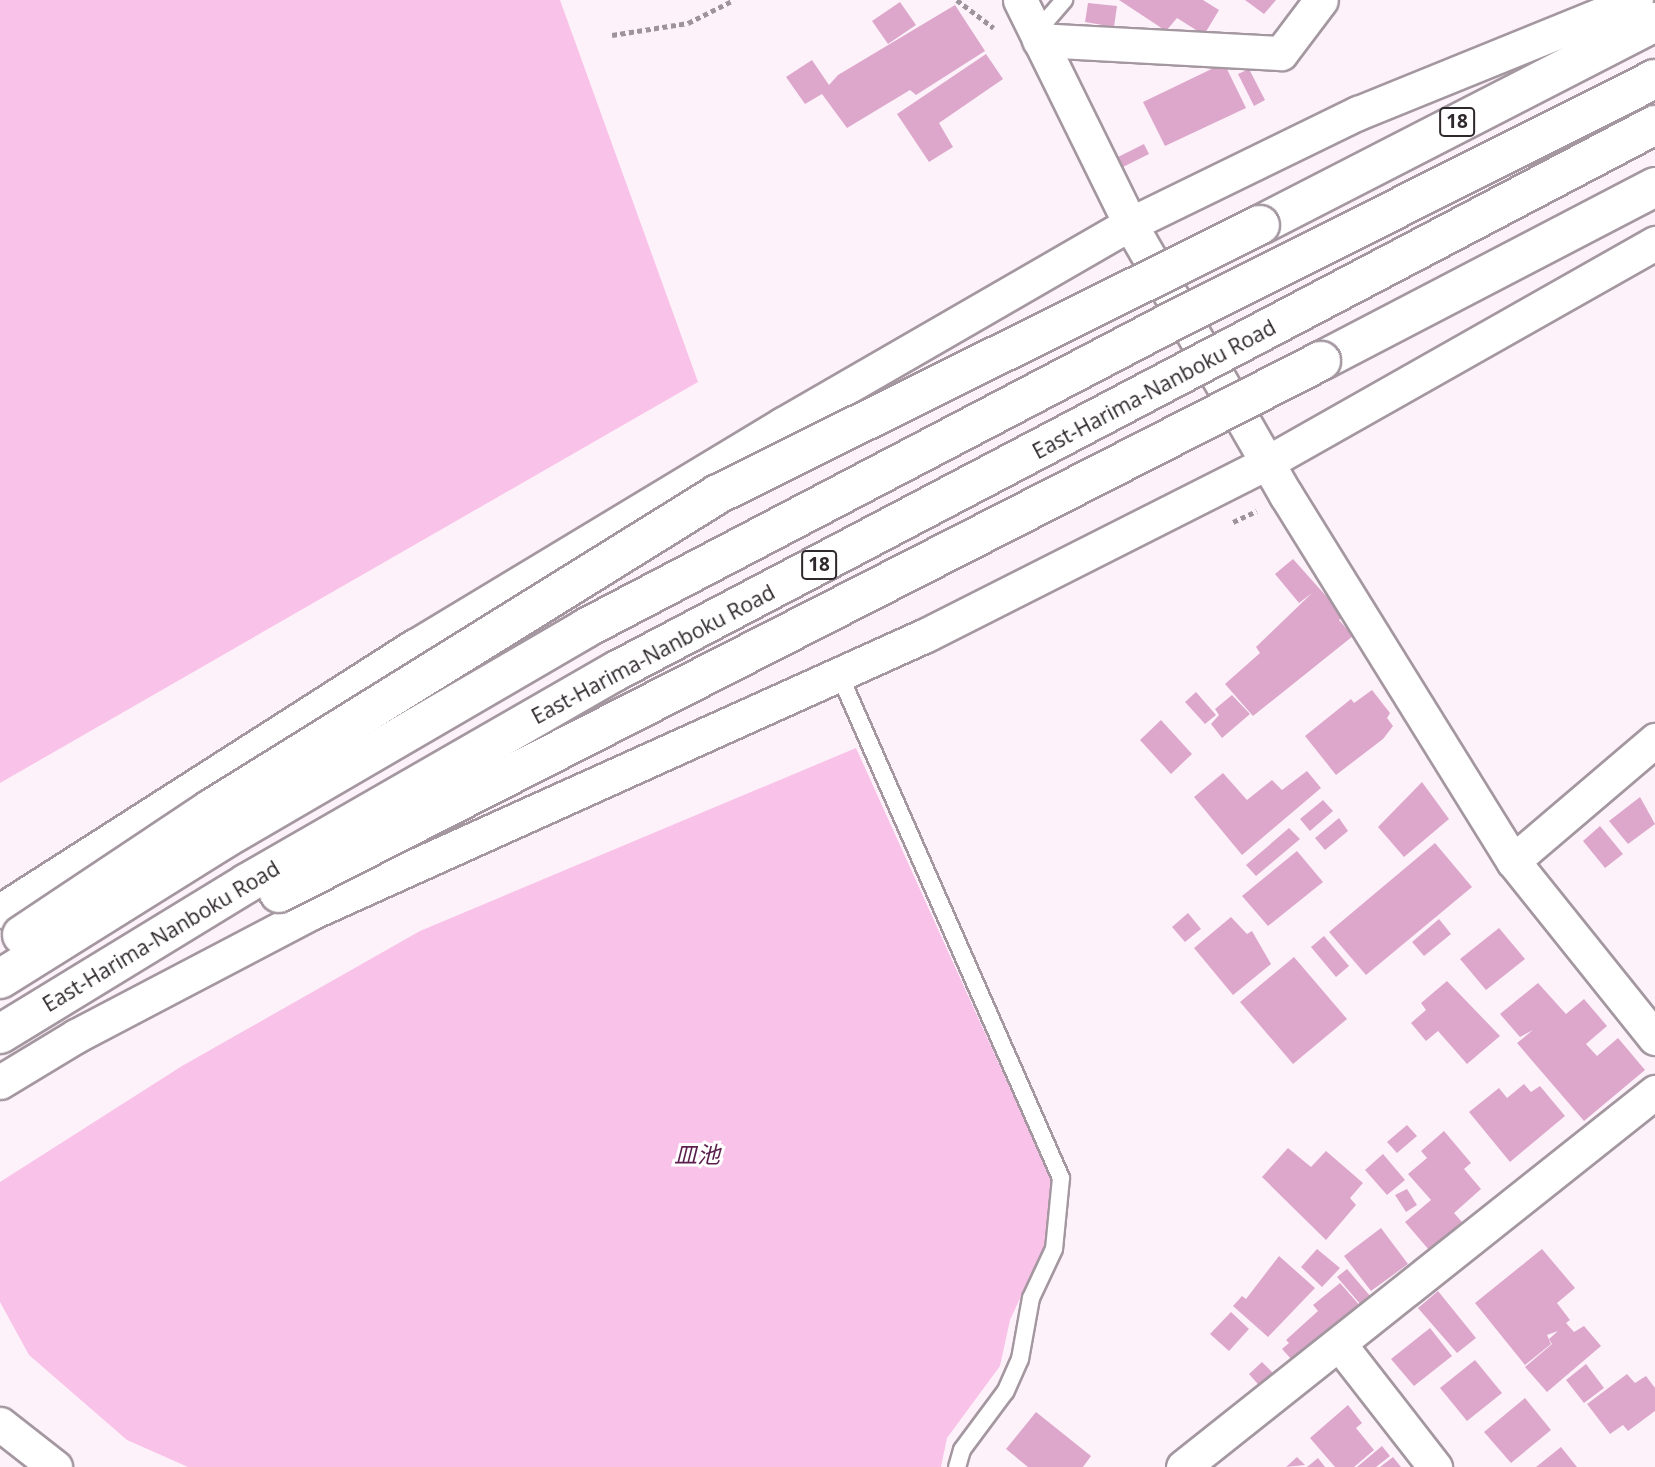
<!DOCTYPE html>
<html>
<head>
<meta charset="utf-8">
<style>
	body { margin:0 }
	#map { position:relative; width:1655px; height:1467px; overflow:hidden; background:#fef2fa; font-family:"Open Sans","Noto Sans JP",sans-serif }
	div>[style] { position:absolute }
	.water>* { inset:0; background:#f9c2e8 }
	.building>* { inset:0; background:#dda7cc }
	.path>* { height:4.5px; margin-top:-2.25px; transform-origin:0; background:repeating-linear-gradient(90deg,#9d949a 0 5px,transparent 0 8.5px) }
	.roads { filter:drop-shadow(2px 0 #a497a0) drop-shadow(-2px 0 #a497a0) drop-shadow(0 2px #a497a0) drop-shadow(0 -2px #a497a0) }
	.lane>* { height:16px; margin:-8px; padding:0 8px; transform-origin:8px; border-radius:8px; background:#fff }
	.street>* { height:33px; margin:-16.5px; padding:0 16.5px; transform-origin:16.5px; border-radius:16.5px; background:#fff }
	.highway>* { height:38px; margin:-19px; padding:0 19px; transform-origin:19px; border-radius:19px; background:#fff }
	.bridges { filter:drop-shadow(2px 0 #a497a0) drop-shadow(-2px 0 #a497a0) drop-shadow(0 2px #a497a0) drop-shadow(0 -2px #a497a0) }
	.highway-bridge>* { height:38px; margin:-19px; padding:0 19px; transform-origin:19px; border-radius:19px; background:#fff }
	span { translate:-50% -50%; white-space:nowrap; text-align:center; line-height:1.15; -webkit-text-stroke:6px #fff; paint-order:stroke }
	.shield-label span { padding:2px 5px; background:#fff; border:2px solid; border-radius:5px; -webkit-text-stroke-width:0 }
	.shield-label { font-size:19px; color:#2e282c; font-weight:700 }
	.street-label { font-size:21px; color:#2e282c }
	.water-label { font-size:23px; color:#5c1e4d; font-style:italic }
</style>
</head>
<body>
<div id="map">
	<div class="water">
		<i style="clip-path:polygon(0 0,560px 0,698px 382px,0 783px)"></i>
		<i style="clip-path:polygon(856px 748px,1051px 1179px,1046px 1242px,1010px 1320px,1000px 1366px,947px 1438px,941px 1467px,188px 1467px,127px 1440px,29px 1355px,0 1302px,0 1182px,182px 1066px,420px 931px)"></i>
	</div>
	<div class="building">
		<i style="clip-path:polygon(1119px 0,1203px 0,1219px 10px,1204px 35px,1177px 18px,1166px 31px)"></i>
		<i style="clip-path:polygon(1245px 0,1276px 0,1264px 14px)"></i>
		<i style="clip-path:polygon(900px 2px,916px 25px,888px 44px,872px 21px)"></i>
		<i style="clip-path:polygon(1088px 3px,1117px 6px,1114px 27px,1085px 22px)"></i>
		<i style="clip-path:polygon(955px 5px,985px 51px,916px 95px,910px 90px,847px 128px,822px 94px,805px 104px,786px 77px,812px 60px,829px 85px,838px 75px)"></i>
		<i style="clip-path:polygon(986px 54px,1003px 79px,939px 123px,953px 147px,929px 162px,897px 114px)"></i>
		<i style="clip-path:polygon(1224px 63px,1246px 108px,1165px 146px,1143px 102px)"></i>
		<i style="clip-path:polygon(1249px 69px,1265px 100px,1254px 106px,1238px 74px)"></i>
		<i style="clip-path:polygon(1144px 144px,1149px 154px,1123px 167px,1118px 157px)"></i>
		<i style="clip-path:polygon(1293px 559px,1343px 615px,1339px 620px,1353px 636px,1253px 716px,1225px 684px,1260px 653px,1256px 647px,1312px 593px,1299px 603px,1275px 574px)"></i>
		<i style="clip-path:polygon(1372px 690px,1390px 713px,1387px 718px,1393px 726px,1383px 739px,1336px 775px,1305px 736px,1351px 699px,1354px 703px)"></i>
		<i style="clip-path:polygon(1196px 692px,1216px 715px,1205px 724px,1185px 702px)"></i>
		<i style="clip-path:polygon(1232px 695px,1250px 714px,1222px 738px,1211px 724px,1219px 715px,1215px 709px)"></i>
		<i style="clip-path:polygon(1161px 720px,1192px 754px,1171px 774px,1140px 740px)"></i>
		<i style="clip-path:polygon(1307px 771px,1321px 788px,1242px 855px,1194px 797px,1223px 773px,1247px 800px,1272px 780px,1282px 790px)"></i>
		<i style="clip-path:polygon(1422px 782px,1449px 819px,1404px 857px,1378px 827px)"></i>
		<i style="clip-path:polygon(1640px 797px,1655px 824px,1628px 844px,1609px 821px)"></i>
		<i style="clip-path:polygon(1323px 800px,1333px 811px,1310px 831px,1300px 819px)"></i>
		<i style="clip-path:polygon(1339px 818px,1348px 831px,1325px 850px,1315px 838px)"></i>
		<i style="clip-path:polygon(1600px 826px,1623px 854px,1605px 868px,1583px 841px)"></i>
		<i style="clip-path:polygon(1289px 828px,1300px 839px,1256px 876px,1246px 865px)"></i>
		<i style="clip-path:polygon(1435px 843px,1472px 887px,1366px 975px,1329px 932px)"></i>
		<i style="clip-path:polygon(1297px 851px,1323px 882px,1268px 926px,1242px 896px)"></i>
		<i style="clip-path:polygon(1188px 913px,1201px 929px,1185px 942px,1172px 927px)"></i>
		<i style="clip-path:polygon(1231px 917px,1247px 934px,1252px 931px,1271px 964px,1233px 995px,1194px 948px)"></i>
		<i style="clip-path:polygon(1439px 919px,1451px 934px,1424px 956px,1412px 942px)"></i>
		<i style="clip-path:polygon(1499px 928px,1525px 959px,1486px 990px,1460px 959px)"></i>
		<i style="clip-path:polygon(1324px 936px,1349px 966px,1336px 977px,1311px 947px)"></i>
		<i style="clip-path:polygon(1294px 957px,1347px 1019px,1293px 1064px,1240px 1002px)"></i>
		<i style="clip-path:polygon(1447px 981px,1500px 1036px,1467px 1064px,1438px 1031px,1426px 1041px,1411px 1023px,1426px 1010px,1421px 1003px)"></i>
		<i style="clip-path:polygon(1538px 983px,1566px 1014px,1584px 999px,1607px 1026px,1586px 1044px,1597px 1056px,1618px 1038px,1645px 1070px,1584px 1121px,1517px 1043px,1533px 1030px,1520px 1037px,1500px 1014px)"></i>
		<i style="clip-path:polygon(1524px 1084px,1531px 1092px,1540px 1086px,1565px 1116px,1510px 1162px,1469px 1112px,1499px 1088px,1507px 1098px)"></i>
		<i style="clip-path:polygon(1407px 1125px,1417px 1136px,1397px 1153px,1387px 1142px)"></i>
		<i style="clip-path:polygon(1444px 1131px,1471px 1163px,1464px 1169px,1481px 1189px,1454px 1213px,1462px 1222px,1429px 1250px,1405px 1222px,1431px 1200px,1408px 1174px,1427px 1158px,1421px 1151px)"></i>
		<i style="clip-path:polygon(1288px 1148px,1311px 1167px,1326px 1151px,1363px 1183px,1350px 1198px,1356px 1205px,1326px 1240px,1262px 1177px)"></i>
		<i style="clip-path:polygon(1383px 1154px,1405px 1180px,1387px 1195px,1365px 1170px)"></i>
		<i style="clip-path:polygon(1407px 1189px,1417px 1205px,1406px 1212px,1395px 1195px)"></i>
		<i style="clip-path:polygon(1381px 1228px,1408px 1264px,1371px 1291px,1344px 1256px)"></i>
		<i style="clip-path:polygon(1317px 1249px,1340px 1268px,1322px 1287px,1301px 1267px)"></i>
		<i style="clip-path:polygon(1542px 1249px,1575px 1288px,1557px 1303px,1570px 1320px,1566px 1323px,1574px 1332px,1584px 1326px,1601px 1346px,1547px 1392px,1525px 1367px,1552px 1344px,1549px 1339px,1558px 1331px,1547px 1335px,1551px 1344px,1525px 1365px,1475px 1303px)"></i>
		<i style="clip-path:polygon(1279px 1256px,1315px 1288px,1268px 1337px,1233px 1306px,1242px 1296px,1246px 1299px)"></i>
		<i style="clip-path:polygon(1347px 1269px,1371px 1297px,1361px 1305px,1337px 1277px)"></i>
		<i style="clip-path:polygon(1340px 1283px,1362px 1308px,1292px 1360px,1282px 1349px,1289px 1343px,1286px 1340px,1318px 1311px,1313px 1305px)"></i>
		<i style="clip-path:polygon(1438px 1291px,1476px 1338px,1457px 1353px,1418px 1308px)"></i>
		<i style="clip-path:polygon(1231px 1312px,1249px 1329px,1229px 1351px,1210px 1334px)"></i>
		<i style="clip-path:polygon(1430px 1328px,1452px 1356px,1414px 1386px,1391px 1359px)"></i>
		<i style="clip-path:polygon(1475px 1360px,1502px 1393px,1467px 1421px,1440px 1388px)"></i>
		<i style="clip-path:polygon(1262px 1362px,1277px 1377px,1263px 1390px,1249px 1374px)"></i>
		<i style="clip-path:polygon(1586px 1364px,1604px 1388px,1584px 1403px,1566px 1380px)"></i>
		<i style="clip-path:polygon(1627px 1374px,1635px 1383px,1646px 1376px,1655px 1388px,1655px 1411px,1628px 1431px,1623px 1425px,1610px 1434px,1587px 1404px)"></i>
		<i style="clip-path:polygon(1525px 1398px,1551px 1430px,1511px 1463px,1484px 1432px)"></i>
		<i style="clip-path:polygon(1348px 1405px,1362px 1423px,1356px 1428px,1374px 1450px,1354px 1467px,1335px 1467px,1310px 1438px)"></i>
		<i style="clip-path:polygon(1036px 1412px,1091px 1456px,1083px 1467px,1028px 1467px,1006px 1449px)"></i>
		<i style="clip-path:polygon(1382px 1446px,1390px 1456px,1376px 1467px,1357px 1467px)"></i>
		<i style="clip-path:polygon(1561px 1447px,1577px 1467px,1536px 1467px)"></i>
		<i style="clip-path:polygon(1297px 1457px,1305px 1465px,1286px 1467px)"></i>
		<i style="clip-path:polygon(1393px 1457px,1401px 1467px,1380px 1467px)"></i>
		<i style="clip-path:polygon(1318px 1458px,1325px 1467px,1307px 1467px)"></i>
	</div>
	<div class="path">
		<i style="left:957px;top:0;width:46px;rotate:37.1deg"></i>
		<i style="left:612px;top:35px;width:77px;rotate:-9deg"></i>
		<i style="left:688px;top:23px;width:51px;rotate:-26.6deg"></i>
		<i style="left:1233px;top:522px;width:26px;rotate:-25deg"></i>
	</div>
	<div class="roads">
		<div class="lane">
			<i style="left:1031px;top:26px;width:16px;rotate:-18deg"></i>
			<i style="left:1046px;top:21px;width:28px;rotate:-49deg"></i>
			<i style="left:840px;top:676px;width:548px;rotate:66.24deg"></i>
			<i style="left:1061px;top:1178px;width:71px;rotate:95.6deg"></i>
			<i style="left:1054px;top:1249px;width:54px;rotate:115.1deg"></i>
			<i style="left:1031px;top:1298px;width:62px;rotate:100.2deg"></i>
			<i style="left:1020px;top:1359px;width:36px;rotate:114deg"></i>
			<i style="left:1005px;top:1392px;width:72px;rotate:126.6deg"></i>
			<i style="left:962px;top:1450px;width:18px;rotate:106deg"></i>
		</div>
		<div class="street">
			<i style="left:1020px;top:0;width:250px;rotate:63.8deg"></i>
			<i style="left:1130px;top:224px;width:313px;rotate:60.1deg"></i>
			<i style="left:1286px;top:495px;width:431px;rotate:58.2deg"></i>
			<i style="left:1513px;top:861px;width:227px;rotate:51.3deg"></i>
			<i style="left:1039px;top:40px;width:242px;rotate:3.1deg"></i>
			<i style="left:1281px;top:53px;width:66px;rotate:-53deg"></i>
			<i style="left:1513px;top:861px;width:187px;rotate:-40.4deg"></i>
			<i style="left:0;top:911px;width:492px;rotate:-32.6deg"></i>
			<i style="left:415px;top:646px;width:430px;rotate:-31.1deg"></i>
			<i style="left:783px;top:424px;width:401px;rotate:-30deg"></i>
			<i style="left:1130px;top:224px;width:254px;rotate:-26deg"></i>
			<i style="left:1358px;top:113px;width:300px;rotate:-22.1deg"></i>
			<i style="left:0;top:1082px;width:89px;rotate:-31.2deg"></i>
			<i style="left:76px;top:1036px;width:262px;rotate:-27.7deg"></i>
			<i style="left:308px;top:914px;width:678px;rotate:-24.3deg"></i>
			<i style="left:926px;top:635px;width:383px;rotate:-26.8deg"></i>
			<i style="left:1268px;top:462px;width:445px;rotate:-29.5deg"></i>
			<i style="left:1340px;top:1345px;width:155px;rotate:52.1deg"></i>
			<i style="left:0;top:1424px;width:70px;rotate:38deg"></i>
			<i style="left:1183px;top:1467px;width:603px;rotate:-38.47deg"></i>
		</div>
		<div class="highway">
			<i style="left:1260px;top:225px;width:444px;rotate:-27.2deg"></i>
			<i style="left:1321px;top:361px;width:377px;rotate:-27.5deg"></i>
		</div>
	</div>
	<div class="bridges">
		<div class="highway-bridge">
			<i style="left:279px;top:893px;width:1170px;rotate:-27.05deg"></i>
			<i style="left:22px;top:935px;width:227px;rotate:-33.7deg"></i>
			<i style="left:211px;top:809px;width:597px;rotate:-31.85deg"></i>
			<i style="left:718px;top:494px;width:605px;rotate:-26.4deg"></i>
			<i style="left:0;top:979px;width:264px;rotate:-32deg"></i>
			<i style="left:224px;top:839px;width:419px;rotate:-30.2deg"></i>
			<i style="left:586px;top:628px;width:656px;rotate:-27.62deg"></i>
			<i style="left:1167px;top:324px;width:546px;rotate:-26.66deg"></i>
			<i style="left:0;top:1034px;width:289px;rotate:-31.4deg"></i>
			<i style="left:247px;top:883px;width:426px;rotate:-29.9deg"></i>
			<i style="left:616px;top:671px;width:1174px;rotate:-27.72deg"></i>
		</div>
	</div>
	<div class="shield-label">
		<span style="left:1457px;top:122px">18</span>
		<span style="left:819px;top:565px">18</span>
	</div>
	<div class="street-label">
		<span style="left:1154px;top:389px;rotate:-28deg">East-Harima-Nanboku Road</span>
		<span style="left:653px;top:654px;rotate:-28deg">East-Harima-Nanboku Road</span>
		<span style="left:161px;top:936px;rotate:-31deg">East-Harima-Nanboku Road</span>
	</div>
	<div class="water-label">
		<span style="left:697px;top:1154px">皿池</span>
	</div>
</div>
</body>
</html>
